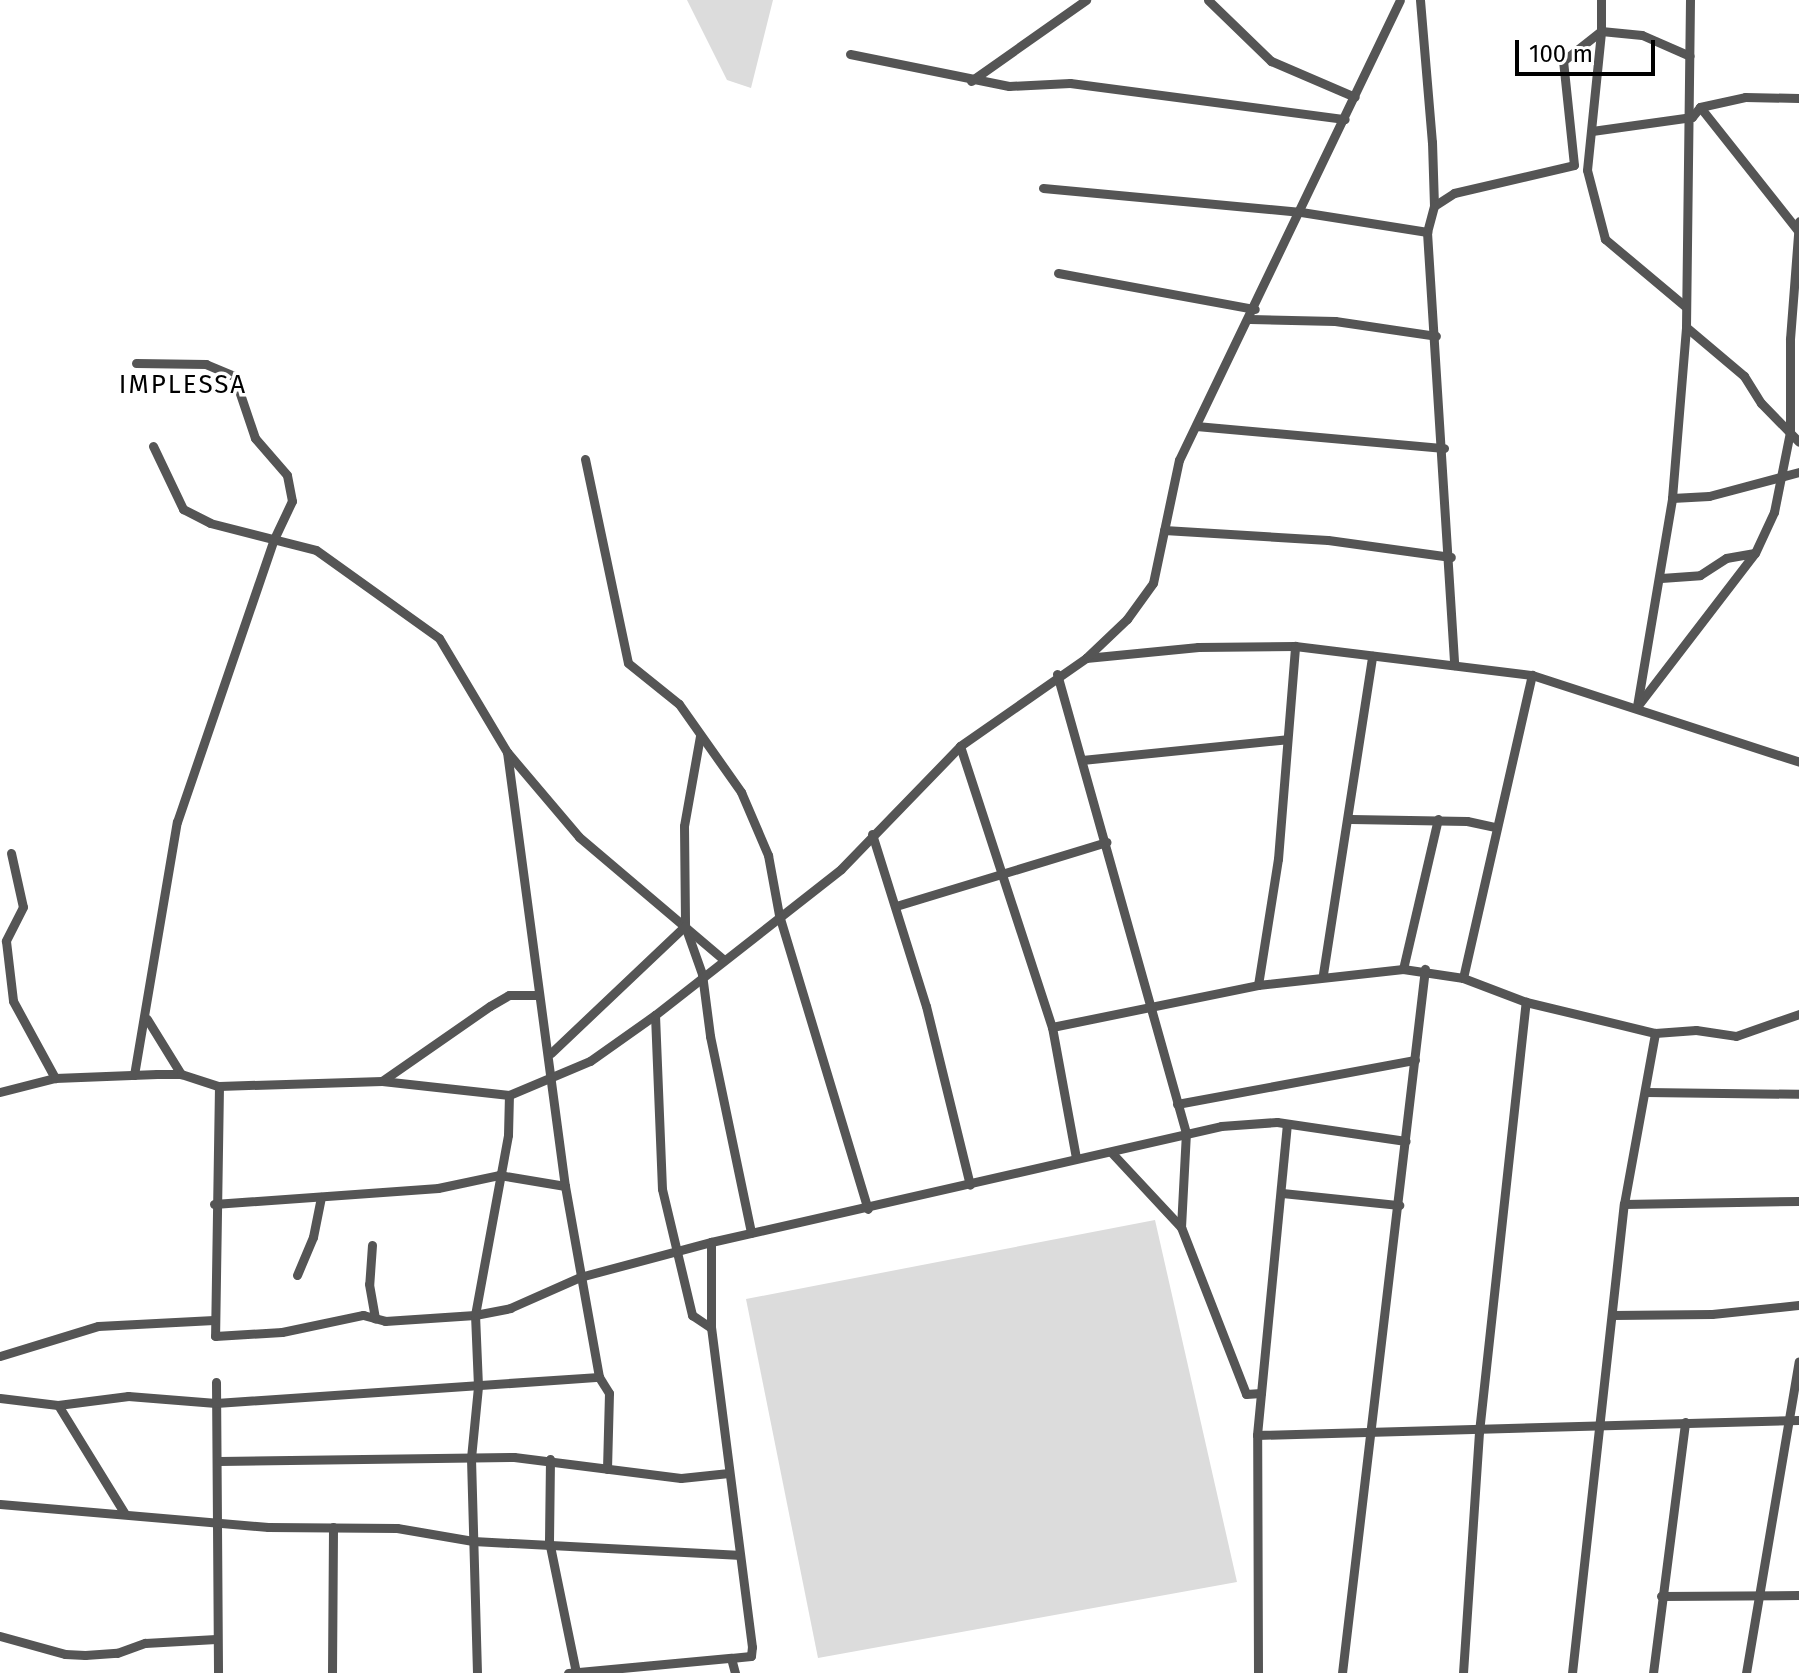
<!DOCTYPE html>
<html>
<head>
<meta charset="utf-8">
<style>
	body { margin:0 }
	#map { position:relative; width:1799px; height:1673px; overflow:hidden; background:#fff; font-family:"Fira Sans",sans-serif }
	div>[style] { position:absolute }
	.green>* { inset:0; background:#dcdcdc }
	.minor>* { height:9px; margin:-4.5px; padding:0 4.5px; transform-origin:4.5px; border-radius:4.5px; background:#555 }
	span { translate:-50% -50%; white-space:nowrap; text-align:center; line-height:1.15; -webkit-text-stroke:7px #fff; paint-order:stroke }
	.quarter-label { font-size:26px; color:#000; letter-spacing:2px }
	.scale { position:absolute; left:1515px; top:40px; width:140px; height:36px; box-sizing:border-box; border:4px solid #000; border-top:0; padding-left:10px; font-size:24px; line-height:28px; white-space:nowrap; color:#000; -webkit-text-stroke:6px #fff; paint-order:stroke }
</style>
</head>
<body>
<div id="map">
	<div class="green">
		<i style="clip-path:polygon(687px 0,773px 0,751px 88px,727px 80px)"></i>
		<i style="clip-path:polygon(1155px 1220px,1237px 1582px,818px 1658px,746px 1299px)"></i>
	</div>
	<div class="minor">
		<i style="left:1208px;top:0;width:88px;rotate:44.1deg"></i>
		<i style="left:1271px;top:61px;width:91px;rotate:23.2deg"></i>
		<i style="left:1420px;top:0;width:143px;rotate:85.2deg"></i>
		<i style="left:1432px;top:142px;width:64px;rotate:88.2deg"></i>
		<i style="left:1434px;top:206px;width:27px;rotate:105deg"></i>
		<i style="left:1427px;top:232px;width:434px;rotate:86.4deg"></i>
		<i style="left:850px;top:54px;width:162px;rotate:11.4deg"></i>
		<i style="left:1009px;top:86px;width:61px;rotate:-2.8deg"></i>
		<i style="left:1070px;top:83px;width:277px;rotate:7.5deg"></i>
		<i style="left:971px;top:81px;width:141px;rotate:-35.2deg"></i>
		<i style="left:1700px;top:107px;width:159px;rotate:51.6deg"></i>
		<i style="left:1592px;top:131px;width:101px;rotate:-8deg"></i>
		<i style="left:1692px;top:117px;width:13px;rotate:-51deg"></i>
		<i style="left:1700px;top:107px;width:46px;rotate:-12.5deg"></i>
		<i style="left:1745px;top:97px;width:54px;rotate:1.1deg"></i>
		<i style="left:1043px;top:188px;width:259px;rotate:5.3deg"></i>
		<i style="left:1301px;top:212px;width:128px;rotate:9deg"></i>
		<i style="left:1434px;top:206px;width:24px;rotate:-33deg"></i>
		<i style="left:1454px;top:193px;width:123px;rotate:-13.1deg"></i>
		<i style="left:1574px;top:165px;width:105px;rotate:-96deg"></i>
		<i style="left:1563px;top:61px;width:48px;rotate:-38.3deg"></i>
		<i style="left:1601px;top:31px;width:31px;rotate:-90deg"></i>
		<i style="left:1058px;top:273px;width:200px;rotate:10.4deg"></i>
		<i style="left:1686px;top:307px;width:106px;rotate:-140deg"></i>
		<i style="left:1605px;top:239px;width:71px;rotate:-104.6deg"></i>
		<i style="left:1587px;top:170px;width:140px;rotate:-84.2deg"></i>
		<i style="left:1601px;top:31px;width:41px;rotate:5.6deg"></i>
		<i style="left:1642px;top:35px;width:52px;rotate:23.6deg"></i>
		<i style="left:1250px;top:319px;width:85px;rotate:1.3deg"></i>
		<i style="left:1335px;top:321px;width:102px;rotate:8.4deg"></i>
		<i style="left:1686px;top:327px;width:76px;rotate:40.2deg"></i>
		<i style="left:1744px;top:376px;width:32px;rotate:58deg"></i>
		<i style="left:1761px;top:403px;width:54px;rotate:45.7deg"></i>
		<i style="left:1196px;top:426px;width:249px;rotate:5.1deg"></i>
		<i style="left:153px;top:446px;width:70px;rotate:64.5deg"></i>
		<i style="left:183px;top:509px;width:30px;rotate:27deg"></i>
		<i style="left:210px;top:523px;width:109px;rotate:14.3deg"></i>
		<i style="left:316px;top:550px;width:151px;rotate:35.6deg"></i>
		<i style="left:439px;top:638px;width:133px;rotate:59.2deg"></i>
		<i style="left:507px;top:752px;width:111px;rotate:49.7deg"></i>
		<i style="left:579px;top:837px;width:190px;rotate:40.3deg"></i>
		<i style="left:585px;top:459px;width:208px;rotate:78.1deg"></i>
		<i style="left:628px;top:663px;width:65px;rotate:38.8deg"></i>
		<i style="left:679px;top:704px;width:108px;rotate:54.8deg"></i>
		<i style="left:741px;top:792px;width:69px;rotate:66.8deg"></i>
		<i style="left:768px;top:855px;width:61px;rotate:79.6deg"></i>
		<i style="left:779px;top:915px;width:307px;rotate:73.2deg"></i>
		<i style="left:1672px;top:498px;width:37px;rotate:-3deg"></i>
		<i style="left:1709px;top:496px;width:93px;rotate:-14.9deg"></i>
		<i style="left:1164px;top:530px;width:164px;rotate:3.5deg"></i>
		<i style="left:1328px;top:540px;width:124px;rotate:7.9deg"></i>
		<i style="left:1661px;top:578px;width:39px;rotate:-4deg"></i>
		<i style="left:1700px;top:575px;width:31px;rotate:-33deg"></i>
		<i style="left:1726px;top:558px;width:29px;rotate:-10deg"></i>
		<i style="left:1086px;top:658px;width:113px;rotate:-5.6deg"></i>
		<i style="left:1198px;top:647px;width:97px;rotate:-0.6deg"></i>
		<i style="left:1295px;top:646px;width:239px;rotate:7deg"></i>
		<i style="left:1532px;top:675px;width:281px;rotate:18deg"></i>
		<i style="left:1057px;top:674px;width:476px;rotate:74.3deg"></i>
		<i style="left:1186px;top:1132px;width:95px;rotate:93deg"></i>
		<i style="left:1181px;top:1227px;width:179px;rotate:68.7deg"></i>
		<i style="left:1246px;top:1394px;width:15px;rotate:-4deg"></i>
		<i style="left:1639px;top:704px;width:190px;rotate:-52.5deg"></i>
		<i style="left:1755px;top:553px;width:45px;rotate:-65.1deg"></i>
		<i style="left:1774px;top:512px;width:82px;rotate:-78.7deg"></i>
		<i style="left:1790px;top:432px;width:93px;rotate:-90deg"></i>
		<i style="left:1790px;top:339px;width:118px;rotate:-85.6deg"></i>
		<i style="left:1637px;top:706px;width:211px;rotate:-80.4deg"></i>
		<i style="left:1672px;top:498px;width:172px;rotate:-85.3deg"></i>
		<i style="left:1686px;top:327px;width:327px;rotate:-89.3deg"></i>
		<i style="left:700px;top:736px;width:91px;rotate:100.1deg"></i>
		<i style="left:684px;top:826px;width:100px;rotate:89.4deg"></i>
		<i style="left:685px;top:926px;width:51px;rotate:70.5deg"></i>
		<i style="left:702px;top:974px;width:63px;rotate:82.6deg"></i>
		<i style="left:710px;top:1036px;width:201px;rotate:78.2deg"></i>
		<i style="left:960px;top:746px;width:296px;rotate:71.9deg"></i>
		<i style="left:1052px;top:1027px;width:133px;rotate:79.6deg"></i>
		<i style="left:507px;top:752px;width:438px;rotate:82.4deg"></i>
		<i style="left:565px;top:1186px;width:194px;rotate:79.9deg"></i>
		<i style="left:599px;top:1377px;width:19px;rotate:58deg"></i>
		<i style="left:609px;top:1393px;width:76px;rotate:91.5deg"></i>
		<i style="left:1082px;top:760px;width:206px;rotate:-5.8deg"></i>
		<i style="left:1351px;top:819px;width:116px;rotate:1deg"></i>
		<i style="left:1467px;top:821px;width:29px;rotate:12deg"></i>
		<i style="left:872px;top:834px;width:180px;rotate:72.6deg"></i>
		<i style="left:926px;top:1006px;width:184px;rotate:76.2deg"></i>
		<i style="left:11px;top:853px;width:55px;rotate:77.5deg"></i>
		<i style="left:23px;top:907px;width:38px;rotate:117deg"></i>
		<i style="left:6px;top:941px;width:60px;rotate:83.3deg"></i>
		<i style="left:13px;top:1001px;width:88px;rotate:61.4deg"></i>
		<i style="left:896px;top:906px;width:220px;rotate:-16.9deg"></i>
		<i style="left:1403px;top:969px;width:154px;rotate:-76.9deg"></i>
		<i style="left:1323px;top:974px;width:322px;rotate:-81.2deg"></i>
		<i style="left:1463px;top:978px;width:311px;rotate:-77.2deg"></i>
		<i style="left:1258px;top:985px;width:128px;rotate:-81deg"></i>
		<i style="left:1278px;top:859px;width:214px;rotate:-85.4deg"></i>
		<i style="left:655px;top:1015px;width:174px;rotate:87.7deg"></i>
		<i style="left:662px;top:1189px;width:130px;rotate:76.6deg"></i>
		<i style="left:692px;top:1315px;width:23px;rotate:34deg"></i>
		<i style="left:147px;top:1019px;width:65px;rotate:58.3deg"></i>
		<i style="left:1052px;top:1027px;width:210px;rotate:-11.5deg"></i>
		<i style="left:1258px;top:985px;width:146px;rotate:-6.3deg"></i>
		<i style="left:1403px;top:969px;width:61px;rotate:8.5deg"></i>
		<i style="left:1463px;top:978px;width:67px;rotate:20.9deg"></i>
		<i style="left:1526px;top:1002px;width:133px;rotate:13.5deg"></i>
		<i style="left:1655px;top:1033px;width:41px;rotate:-4.2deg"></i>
		<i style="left:1696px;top:1030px;width:40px;rotate:8.5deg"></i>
		<i style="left:1736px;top:1036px;width:67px;rotate:-19.2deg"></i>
		<i style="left:551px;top:1053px;width:185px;rotate:-43.5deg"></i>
		<i style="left:134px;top:1075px;width:257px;rotate:-80.4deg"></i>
		<i style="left:177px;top:822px;width:299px;rotate:-71.1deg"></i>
		<i style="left:274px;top:539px;width:42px;rotate:-64.7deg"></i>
		<i style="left:292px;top:501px;width:26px;rotate:-101deg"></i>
		<i style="left:287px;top:475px;width:49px;rotate:-130.9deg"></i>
		<i style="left:255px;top:438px;width:65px;rotate:-108.7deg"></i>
		<i style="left:234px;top:376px;width:30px;rotate:-157deg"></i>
		<i style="left:206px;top:364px;width:70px;rotate:-179.2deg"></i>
		<i style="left:382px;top:1081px;width:131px;rotate:-34.8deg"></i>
		<i style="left:490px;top:1006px;width:22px;rotate:-30deg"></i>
		<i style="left:509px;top:995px;width:28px"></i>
		<i style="left:219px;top:1086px;width:250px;rotate:90.9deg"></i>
		<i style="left:215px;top:1336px;width:67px;rotate:-3.4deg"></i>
		<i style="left:282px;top:1332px;width:83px;rotate:-11.9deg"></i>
		<i style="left:363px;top:1315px;width:23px;rotate:15deg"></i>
		<i style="left:385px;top:1321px;width:90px;rotate:-3.8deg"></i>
		<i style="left:475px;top:1315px;width:36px;rotate:-11deg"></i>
		<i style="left:510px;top:1308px;width:77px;rotate:-23.9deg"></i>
		<i style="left:580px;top:1277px;width:136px;rotate:-15deg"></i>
		<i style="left:0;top:1092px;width:57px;rotate:-14.3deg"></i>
		<i style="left:55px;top:1078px;width:102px;rotate:-2.2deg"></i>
		<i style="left:157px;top:1074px;width:24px"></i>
		<i style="left:181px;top:1074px;width:40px;rotate:18deg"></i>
		<i style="left:219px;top:1086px;width:163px;rotate:-1.8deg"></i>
		<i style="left:382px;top:1081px;width:128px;rotate:6.3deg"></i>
		<i style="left:509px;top:1095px;width:88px;rotate:-22.8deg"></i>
		<i style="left:590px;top:1061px;width:80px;rotate:-35.3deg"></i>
		<i style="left:655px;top:1015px;width:236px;rotate:-38.1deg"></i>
		<i style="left:841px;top:869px;width:171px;rotate:-45.9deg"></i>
		<i style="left:960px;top:746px;width:154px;rotate:-34.9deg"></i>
		<i style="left:1086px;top:658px;width:57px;rotate:-43.6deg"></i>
		<i style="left:1127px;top:619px;width:44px;rotate:-54.2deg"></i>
		<i style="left:1153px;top:583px;width:126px;rotate:-78.1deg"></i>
		<i style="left:1179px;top:460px;width:510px;rotate:-64.34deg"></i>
		<i style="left:1646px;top:1092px;width:153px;rotate:0.7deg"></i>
		<i style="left:1177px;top:1104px;width:242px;rotate:-10.5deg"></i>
		<i style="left:1111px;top:1152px;width:103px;rotate:47deg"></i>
		<i style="left:1282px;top:1193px;width:118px;rotate:5.9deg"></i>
		<i style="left:214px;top:1204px;width:225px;rotate:-4.1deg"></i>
		<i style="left:438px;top:1188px;width:62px;rotate:-12deg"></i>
		<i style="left:499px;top:1175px;width:67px;rotate:9.5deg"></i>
		<i style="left:1624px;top:1204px;width:175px;rotate:-1deg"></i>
		<i style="left:372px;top:1245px;width:39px;rotate:94deg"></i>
		<i style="left:369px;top:1284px;width:35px;rotate:80deg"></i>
		<i style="left:297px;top:1275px;width:41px;rotate:-67.2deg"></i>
		<i style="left:313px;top:1237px;width:41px;rotate:-78.7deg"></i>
		<i style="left:1612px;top:1315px;width:100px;rotate:-0.6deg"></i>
		<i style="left:1712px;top:1314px;width:87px;rotate:-5.9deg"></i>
		<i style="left:0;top:1356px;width:102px;rotate:-17deg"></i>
		<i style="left:98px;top:1326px;width:116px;rotate:-3deg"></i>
		<i style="left:216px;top:1382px;width:291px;rotate:89.6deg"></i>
		<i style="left:0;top:1398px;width:58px;rotate:6.9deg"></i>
		<i style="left:58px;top:1405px;width:71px;rotate:-7.3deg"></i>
		<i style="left:128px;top:1396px;width:88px;rotate:4.5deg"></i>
		<i style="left:216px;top:1403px;width:384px;rotate:-3.9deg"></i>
		<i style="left:58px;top:1405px;width:128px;rotate:58.4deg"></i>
		<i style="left:1257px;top:1435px;width:542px;rotate:-1.59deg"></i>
		<i style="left:550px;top:1459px;width:82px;rotate:90.7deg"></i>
		<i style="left:549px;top:1541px;width:134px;rotate:78.4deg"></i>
		<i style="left:219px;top:1461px;width:295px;rotate:-0.8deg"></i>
		<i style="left:514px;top:1457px;width:168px;rotate:7.2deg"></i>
		<i style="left:681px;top:1478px;width:48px;rotate:-5.9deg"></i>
		<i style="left:0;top:1504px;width:269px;rotate:4.9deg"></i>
		<i style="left:268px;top:1527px;width:129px;rotate:0.4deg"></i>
		<i style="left:397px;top:1528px;width:77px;rotate:9.7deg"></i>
		<i style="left:473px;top:1541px;width:264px;rotate:3deg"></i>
		<i style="left:1661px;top:1596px;width:138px;rotate:-0.4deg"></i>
		<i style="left:0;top:1636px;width:67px;rotate:15.5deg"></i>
		<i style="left:65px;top:1654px;width:20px;rotate:3deg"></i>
		<i style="left:85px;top:1655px;width:32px;rotate:-4deg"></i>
		<i style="left:117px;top:1653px;width:30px;rotate:-20deg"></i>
		<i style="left:145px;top:1643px;width:71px;rotate:-3.2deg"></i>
		<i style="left:731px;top:1658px;width:20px;rotate:-6deg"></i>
		<i style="left:751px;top:1656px;width:9px;rotate:-84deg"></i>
		<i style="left:752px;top:1647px;width:322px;rotate:-97.3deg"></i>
		<i style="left:711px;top:1328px;width:86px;rotate:-90deg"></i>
		<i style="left:711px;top:1242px;width:523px;rotate:-12.81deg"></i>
		<i style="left:1221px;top:1126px;width:56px;rotate:-4.1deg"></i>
		<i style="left:1277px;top:1122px;width:130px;rotate:8.4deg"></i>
		<i style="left:332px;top:1673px;width:146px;rotate:-89.6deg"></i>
		<i style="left:477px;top:1673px;width:215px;rotate:-91.6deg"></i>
		<i style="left:471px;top:1458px;width:72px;rotate:-84.4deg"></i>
		<i style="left:478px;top:1386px;width:71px;rotate:-92.4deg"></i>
		<i style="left:475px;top:1315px;width:183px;rotate:-79.6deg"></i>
		<i style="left:508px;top:1135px;width:40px;rotate:-88.6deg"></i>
		<i style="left:568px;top:1673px;width:164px;rotate:-5.3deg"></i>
		<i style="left:731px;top:1658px;width:16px;rotate:75deg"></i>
		<i style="left:1258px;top:1673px;width:238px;rotate:-90.2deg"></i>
		<i style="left:1257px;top:1435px;width:310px;rotate:-84.5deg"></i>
		<i style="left:1342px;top:1673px;width:709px;rotate:-83.28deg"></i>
		<i style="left:1463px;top:1673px;width:242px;rotate:-86.2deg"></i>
		<i style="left:1479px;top:1432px;width:433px;rotate:-83.8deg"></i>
		<i style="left:1572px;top:1673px;width:472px;rotate:-83.7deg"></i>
		<i style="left:1624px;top:1204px;width:174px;rotate:-79.7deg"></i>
		<i style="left:1653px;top:1673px;width:253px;rotate:-82.7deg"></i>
		<i style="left:1746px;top:1673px;width:316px;rotate:-80.4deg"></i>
	</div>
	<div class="quarter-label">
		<span style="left:183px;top:385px">IMPLESSA</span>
	</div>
	<div class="scale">100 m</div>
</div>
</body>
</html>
